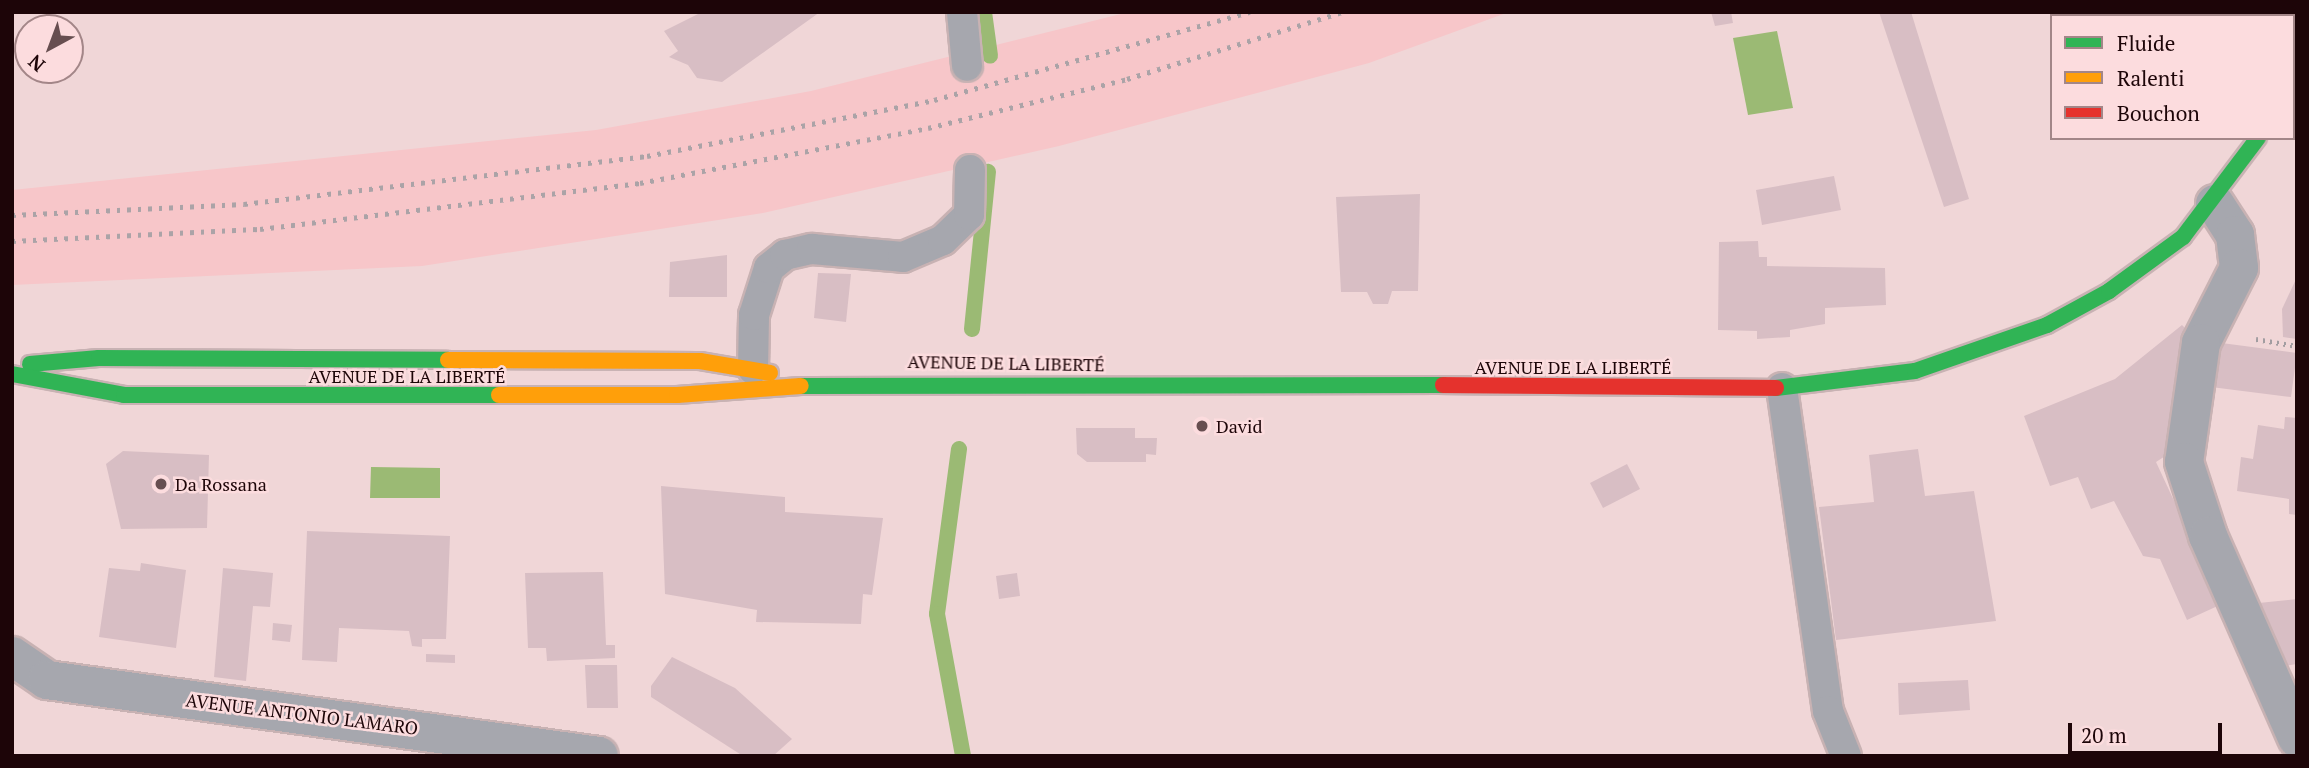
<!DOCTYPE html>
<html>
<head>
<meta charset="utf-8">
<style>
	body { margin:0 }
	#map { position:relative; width:2309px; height:768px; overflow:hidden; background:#f0d6d7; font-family:"PT Serif",serif }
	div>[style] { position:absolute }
	.built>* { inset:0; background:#f7c6c9 }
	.water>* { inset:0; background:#9bba74 }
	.stream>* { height:16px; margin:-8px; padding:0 8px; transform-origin:8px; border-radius:8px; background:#9bba74 }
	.building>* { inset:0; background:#d8bec4 }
	.path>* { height:4.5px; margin-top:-2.25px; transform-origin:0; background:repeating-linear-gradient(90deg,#a29da1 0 2px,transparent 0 7px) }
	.roads { filter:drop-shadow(2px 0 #c8b2b3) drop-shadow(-2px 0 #c8b2b3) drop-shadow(0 2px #c8b2b3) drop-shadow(0 -2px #c8b2b3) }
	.lane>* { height:30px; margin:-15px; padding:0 15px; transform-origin:15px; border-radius:15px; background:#a6a7ae }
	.street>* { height:38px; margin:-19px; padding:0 19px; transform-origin:19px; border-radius:19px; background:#a6a7ae }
	.fast>* { height:16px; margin:-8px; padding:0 8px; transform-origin:8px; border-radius:8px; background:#30b455 }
	.slow>* { height:16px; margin:-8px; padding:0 8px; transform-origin:8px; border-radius:8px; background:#ff9f0a }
	.jam>* { height:16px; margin:-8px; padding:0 8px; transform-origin:8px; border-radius:8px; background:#e5322d }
	.rail>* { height:5px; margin-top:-2.5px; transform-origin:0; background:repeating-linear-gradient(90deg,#aba3a7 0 3.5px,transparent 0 10.5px) }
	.dots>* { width:19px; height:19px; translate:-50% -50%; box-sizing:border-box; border:4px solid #fcdcde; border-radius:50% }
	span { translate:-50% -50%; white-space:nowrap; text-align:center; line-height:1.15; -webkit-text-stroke:5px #fcdcde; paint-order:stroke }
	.street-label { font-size:18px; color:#1d0508 }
	.poi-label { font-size:18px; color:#1d0508 }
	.left { translate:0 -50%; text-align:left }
	.frame { position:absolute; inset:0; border:14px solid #1d0508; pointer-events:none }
	.legend { position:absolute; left:2050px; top:14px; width:245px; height:126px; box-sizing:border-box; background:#fcdcde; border:2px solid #a38688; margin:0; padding:9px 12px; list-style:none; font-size:21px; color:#1d0508 }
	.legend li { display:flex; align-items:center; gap:14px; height:35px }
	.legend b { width:35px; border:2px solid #a38688 }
	.north { position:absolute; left:14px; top:14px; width:70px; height:70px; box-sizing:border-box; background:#fcdcde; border:2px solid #a38688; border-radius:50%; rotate:221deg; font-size:19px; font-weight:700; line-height:28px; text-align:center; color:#1d0508 }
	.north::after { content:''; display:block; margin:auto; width:24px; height:32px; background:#674e50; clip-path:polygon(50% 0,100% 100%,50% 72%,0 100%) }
	.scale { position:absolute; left:2068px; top:723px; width:154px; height:32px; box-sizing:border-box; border:4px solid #1d0508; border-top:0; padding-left:9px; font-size:21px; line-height:24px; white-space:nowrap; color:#1d0508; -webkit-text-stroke:5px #fcdcde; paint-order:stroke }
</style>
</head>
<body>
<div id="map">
	<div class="built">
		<i style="clip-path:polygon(1129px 12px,1509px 12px,1369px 63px,1059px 146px,763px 213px,422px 266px,12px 285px,12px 190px,596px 130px,811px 91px)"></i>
	</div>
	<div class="water">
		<i style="clip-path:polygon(1777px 31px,1793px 108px,1748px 115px,1733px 38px)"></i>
		<i style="clip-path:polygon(371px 467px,440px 468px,440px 498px,370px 498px)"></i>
	</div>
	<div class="stream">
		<i style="left:984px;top:12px;width:44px;rotate:82.2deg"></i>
		<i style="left:972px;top:329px;width:158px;rotate:-84.2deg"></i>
		<i style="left:959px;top:449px;width:166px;rotate:97.6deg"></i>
		<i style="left:937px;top:614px;width:144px;rotate:79.6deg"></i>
	</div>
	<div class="building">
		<i style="clip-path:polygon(702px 12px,820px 12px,722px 82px,697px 78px,688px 65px,669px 57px,678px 51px,664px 31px)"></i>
		<i style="clip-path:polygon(1711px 12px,1731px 12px,1733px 23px,1715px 26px)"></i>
		<i style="clip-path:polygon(1879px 12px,1911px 12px,1969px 199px,1944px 207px)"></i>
		<i style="clip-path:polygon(2131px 12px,2189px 12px,2130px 16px)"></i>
		<i style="clip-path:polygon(1834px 176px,1841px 210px,1762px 225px,1756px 190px)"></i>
		<i style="clip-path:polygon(1420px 194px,1418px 291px,1392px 291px,1388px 304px,1373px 304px,1367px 292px,1341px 292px,1336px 197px)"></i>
		<i style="clip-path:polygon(1758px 241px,1759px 257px,1767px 257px,1767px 266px,1885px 268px,1886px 305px,1825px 308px,1825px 324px,1790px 330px,1790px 337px,1757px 339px,1757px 331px,1718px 330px,1719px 242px)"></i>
		<i style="clip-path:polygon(727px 255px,727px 297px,669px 297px,670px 262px)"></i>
		<i style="clip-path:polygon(818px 273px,851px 274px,846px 322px,814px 318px)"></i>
		<i style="clip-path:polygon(2297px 277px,2297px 339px,2283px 337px,2282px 309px)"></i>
		<i style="clip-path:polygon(2182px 325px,2190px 333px,2173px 451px,2156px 462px,2222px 604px,2187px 620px,2160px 559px,2143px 556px,2114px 501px,2091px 509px,2078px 477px,2050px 486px,2024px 416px,2115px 379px)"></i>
		<i style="clip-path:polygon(2214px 342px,2297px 353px,2291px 397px,2211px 387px)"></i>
		<i style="clip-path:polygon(2285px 417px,2297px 418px,2297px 515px,2289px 514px,2289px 499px,2237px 491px,2241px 457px,2253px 459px,2258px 425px,2284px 429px)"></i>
		<i style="clip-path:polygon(1076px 428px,1135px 428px,1135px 438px,1157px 438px,1156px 455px,1146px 454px,1146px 462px,1087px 462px,1077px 454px)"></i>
		<i style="clip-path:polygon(1918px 449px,1925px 496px,1974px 491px,1996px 621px,1836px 640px,1819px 507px,1874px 502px,1869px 455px)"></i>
		<i style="clip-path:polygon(123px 451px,209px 455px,207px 528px,121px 529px,106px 464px)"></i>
		<i style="clip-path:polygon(1627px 464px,1640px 489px,1603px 508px,1590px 483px)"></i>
		<i style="clip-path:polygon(661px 486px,785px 497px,785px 512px,883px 518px,872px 595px,863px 594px,861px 624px,756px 622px,757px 610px,665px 594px)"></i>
		<i style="clip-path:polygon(307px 531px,450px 536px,446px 639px,422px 639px,422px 647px,412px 646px,409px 631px,339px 628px,337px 662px,302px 660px)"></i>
		<i style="clip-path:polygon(141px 563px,186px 570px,176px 648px,99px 637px,109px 568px,140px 571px)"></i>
		<i style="clip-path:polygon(223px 568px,273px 573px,270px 607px,253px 606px,246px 681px,214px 677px)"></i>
		<i style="clip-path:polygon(603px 572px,606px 645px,615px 645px,615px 658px,547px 661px,546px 648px,528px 648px,525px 573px)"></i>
		<i style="clip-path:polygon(1017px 573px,1020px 596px,999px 599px,996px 576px)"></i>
		<i style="clip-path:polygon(2297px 599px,2297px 664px,2285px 666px,2249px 604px)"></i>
		<i style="clip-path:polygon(273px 623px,292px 625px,290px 642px,272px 640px)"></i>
		<i style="clip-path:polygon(426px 654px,455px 655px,455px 663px,426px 662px)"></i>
		<i style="clip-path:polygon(672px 657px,735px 688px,792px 739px,773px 756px,743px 756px,651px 697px,651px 686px)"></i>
		<i style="clip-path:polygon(585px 665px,617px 665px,618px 708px,587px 708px)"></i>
		<i style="clip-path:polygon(1968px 680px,1970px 710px,1899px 715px,1898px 683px)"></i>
	</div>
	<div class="path">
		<i style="left:2256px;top:339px;width:42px;rotate:9.7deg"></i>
	</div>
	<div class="roads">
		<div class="lane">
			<i style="left:962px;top:12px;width:54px;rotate:84.7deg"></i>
			<i style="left:753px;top:369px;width:54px;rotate:-88.9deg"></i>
			<i style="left:754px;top:315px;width:49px;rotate:-72.3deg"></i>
			<i style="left:769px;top:268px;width:21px;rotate:-39deg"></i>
			<i style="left:785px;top:255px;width:28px;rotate:-13deg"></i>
			<i style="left:812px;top:249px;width:91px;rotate:5deg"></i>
			<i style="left:903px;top:257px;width:43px;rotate:-23deg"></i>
			<i style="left:943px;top:240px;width:36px;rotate:-44deg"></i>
			<i style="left:969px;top:215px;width:45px;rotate:-88.7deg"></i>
			<i style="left:1782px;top:388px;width:326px;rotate:81.9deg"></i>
			<i style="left:1828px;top:711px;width:48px;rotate:68.2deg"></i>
		</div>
		<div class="street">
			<i style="left:2215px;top:204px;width:37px;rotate:57deg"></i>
			<i style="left:2235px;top:235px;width:33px;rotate:83deg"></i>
			<i style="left:2239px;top:268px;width:84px;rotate:116.9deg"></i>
			<i style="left:2201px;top:343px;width:120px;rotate:98.1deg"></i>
			<i style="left:2184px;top:462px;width:78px;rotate:72deg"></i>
			<i style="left:2208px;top:536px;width:221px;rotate:66.2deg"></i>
			<i style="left:12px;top:656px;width:42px;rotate:34.4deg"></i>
			<i style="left:47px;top:680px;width:557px;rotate:7.84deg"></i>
		</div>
		<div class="fast">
			<i style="left:2293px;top:66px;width:11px;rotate:-68deg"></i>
			<i style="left:30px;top:364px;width:69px;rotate:-5deg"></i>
			<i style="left:99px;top:358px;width:349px;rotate:0.3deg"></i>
			<i style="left:12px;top:374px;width:114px;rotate:10.6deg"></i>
			<i style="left:124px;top:395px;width:375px"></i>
			<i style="left:801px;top:386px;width:642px;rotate:-0.09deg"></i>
			<i style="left:1776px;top:388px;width:140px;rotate:-7deg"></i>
			<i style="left:1915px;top:371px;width:140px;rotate:-19.2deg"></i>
			<i style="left:2047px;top:325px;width:71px;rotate:-28.7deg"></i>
			<i style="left:2109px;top:291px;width:92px;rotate:-36.1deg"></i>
			<i style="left:2183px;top:237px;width:124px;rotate:-52.9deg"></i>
		</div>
		<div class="slow">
			<i style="left:448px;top:360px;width:252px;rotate:0.2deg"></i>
			<i style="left:700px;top:361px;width:71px;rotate:9.7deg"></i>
			<i style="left:499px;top:395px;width:178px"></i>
			<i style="left:677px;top:395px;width:124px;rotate:-4.2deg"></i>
		</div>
		<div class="jam">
			<i style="left:1443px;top:385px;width:333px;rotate:0.5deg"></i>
		</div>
	</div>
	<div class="rail">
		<i style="left:12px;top:215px;width:232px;rotate:-2.7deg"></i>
		<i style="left:244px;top:204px;width:406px;rotate:-6.8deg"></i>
		<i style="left:647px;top:156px;width:292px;rotate:-11deg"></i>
		<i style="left:934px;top:100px;width:328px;rotate:-15.6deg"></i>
		<i style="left:12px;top:241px;width:248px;rotate:-2.8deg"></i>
		<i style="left:260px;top:229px;width:383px;rotate:-6.9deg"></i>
		<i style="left:640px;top:183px;width:293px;rotate:-10.8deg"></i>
		<i style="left:928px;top:128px;width:205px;rotate:-13.8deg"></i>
		<i style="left:1127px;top:79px;width:225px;rotate:-17.3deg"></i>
	</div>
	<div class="dots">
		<i style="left:1202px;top:426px;background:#674e50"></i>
		<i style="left:161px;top:484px;background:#674e50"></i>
	</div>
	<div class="street-label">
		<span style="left:1006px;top:363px;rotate:1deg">AVENUE DE LA LIBERTÉ</span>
		<span style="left:1573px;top:367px">AVENUE DE LA LIBERTÉ</span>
		<span style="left:407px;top:376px">AVENUE DE LA LIBERTÉ</span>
		<span style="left:302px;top:714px;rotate:7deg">AVENUE ANTONIO LAMARO</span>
	</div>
	<div class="poi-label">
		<span class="left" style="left:1216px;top:426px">David</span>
		<span class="left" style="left:175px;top:484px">Da Rossana</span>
	</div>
	<div class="frame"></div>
	<ul class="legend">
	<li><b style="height:9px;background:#30b455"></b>Fluide</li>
	<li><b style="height:9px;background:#ff9f0a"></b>Ralenti</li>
	<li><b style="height:9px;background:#e5322d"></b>Bouchon</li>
	</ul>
	<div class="north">N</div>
	<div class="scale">20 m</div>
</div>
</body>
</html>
